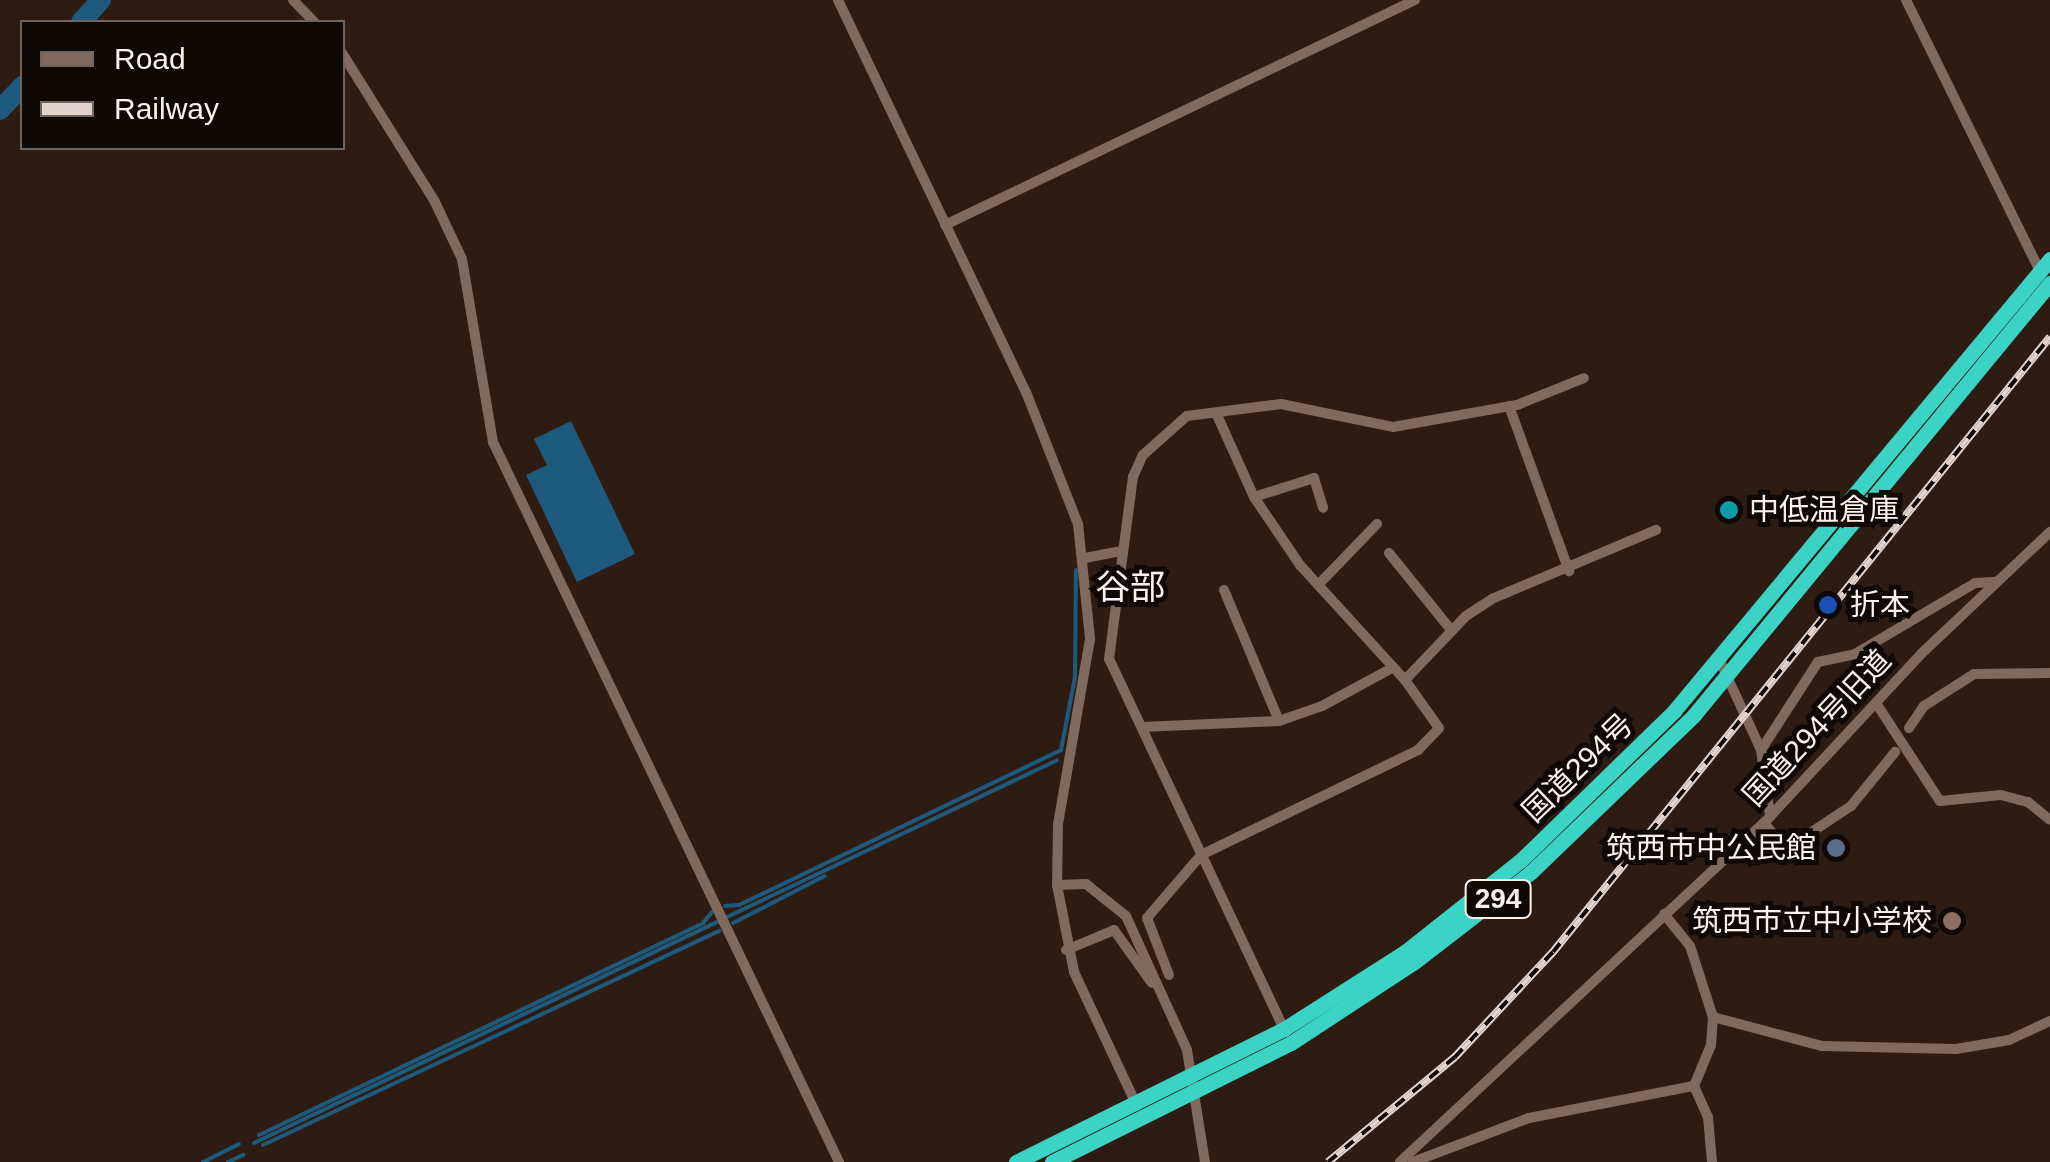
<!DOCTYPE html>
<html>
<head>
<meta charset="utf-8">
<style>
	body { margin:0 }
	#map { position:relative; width:2050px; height:1162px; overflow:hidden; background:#2e1c12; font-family:Arial,"Noto Sans JP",sans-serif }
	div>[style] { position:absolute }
	.water>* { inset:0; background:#1e5a7e }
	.stream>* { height:4px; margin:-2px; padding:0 2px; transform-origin:2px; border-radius:2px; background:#1e5a7e }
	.river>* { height:20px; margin:-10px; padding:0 10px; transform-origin:10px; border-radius:10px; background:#1e5a7e }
	.minor>* { height:10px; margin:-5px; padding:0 5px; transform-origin:5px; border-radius:5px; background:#806a5e }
	.highway>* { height:15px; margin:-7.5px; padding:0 7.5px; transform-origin:7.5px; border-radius:7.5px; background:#3cd3c7 }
	.rail>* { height:8px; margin-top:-4px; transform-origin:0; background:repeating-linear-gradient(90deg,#100805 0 11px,#e2d4cd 0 22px); box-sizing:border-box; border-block:2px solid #e2d4cd }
	.dots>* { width:28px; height:28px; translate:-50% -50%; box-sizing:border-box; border:5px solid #100805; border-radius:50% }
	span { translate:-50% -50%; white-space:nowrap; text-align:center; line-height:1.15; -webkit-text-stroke:10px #100805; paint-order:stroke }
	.shield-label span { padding:2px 8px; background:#100805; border:2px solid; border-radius:8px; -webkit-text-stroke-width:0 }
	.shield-label { font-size:28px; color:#fef1ea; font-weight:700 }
	.poi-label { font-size:30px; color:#fef1ea }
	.left { translate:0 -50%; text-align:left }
	.right { translate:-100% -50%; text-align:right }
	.street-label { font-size:30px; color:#fef1ea }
	.quarter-label { font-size:35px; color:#fef1ea }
	.legend { position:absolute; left:20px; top:20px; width:325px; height:130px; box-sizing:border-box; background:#100805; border:2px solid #6f6561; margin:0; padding:12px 18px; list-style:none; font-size:30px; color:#fef1ea }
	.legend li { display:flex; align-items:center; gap:20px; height:50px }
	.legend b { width:50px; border:2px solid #6f6561 }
</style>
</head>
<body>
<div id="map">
	<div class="water">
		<i style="clip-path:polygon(571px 421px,635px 554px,577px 582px,526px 475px,547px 465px,534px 439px)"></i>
	</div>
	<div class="stream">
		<i style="left:725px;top:906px;width:14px;rotate:-4deg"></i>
		<i style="left:739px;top:905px;width:357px;rotate:-25.7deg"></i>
		<i style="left:1061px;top:750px;width:74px;rotate:-79.1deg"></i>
		<i style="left:1075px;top:677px;width:107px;rotate:-89.5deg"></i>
		<i style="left:727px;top:917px;width:365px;rotate:-25.4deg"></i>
		<i style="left:733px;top:923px;width:103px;rotate:-27.1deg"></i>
		<i style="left:259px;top:1135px;width:492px;rotate:-25.5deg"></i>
		<i style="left:703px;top:923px;width:14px;rotate:-51deg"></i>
		<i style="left:254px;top:1143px;width:515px;rotate:-25.52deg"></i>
		<i style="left:263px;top:1145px;width:504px;rotate:-25.14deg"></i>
		<i style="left:203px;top:1162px;width:40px;rotate:-26.6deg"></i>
		<i style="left:228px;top:1162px;width:17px;rotate:-25deg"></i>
	</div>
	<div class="river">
		<i style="left:81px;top:22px;width:30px;rotate:-48deg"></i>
		<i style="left:0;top:110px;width:33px;rotate:-47deg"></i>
	</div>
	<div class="minor">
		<i style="left:293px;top:0;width:30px;rotate:46deg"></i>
		<i style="left:838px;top:0;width:435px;rotate:64.4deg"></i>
		<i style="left:1026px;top:392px;width:142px;rotate:68.5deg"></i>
		<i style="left:1078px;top:524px;width:116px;rotate:84deg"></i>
		<i style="left:1090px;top:639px;width:188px;rotate:99.8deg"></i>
		<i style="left:1058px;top:824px;width:61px;rotate:90.9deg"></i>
		<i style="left:1057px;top:885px;width:89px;rotate:78.9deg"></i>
		<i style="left:1074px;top:972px;width:148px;rotate:64.8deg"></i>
		<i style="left:1906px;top:0;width:302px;rotate:63.7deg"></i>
		<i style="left:342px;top:53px;width:173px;rotate:58deg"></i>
		<i style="left:434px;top:200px;width:65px;rotate:64.6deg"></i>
		<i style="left:462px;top:259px;width:186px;rotate:80.4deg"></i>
		<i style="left:493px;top:442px;width:799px;rotate:64.33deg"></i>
		<i style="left:945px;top:225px;width:521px;rotate:-25.58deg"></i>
		<i style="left:1509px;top:406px;width:176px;rotate:70deg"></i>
		<i style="left:1254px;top:497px;width:63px;rotate:-17.6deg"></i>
		<i style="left:1314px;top:478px;width:31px;rotate:73deg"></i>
		<i style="left:1389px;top:553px;width:100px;rotate:51.1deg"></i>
		<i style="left:1085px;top:558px;width:36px;rotate:-11deg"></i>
		<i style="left:1318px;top:585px;width:85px;rotate:-46deg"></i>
		<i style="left:1224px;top:590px;width:142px;rotate:67.2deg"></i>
		<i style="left:1719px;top:659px;width:100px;rotate:65.2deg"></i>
		<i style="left:1761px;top:750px;width:67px;rotate:82.2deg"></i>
		<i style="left:1405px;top:680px;width:88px;rotate:-46.4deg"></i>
		<i style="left:1466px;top:616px;width:33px;rotate:-33deg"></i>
		<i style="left:1494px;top:598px;width:176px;rotate:-22.8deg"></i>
		<i style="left:1876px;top:703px;width:117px;rotate:56.9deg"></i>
		<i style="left:1940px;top:801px;width:61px;rotate:-5.6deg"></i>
		<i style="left:2001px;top:795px;width:28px;rotate:15deg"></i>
		<i style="left:2028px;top:802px;width:28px;rotate:39deg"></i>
		<i style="left:1142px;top:727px;width:137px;rotate:-2.5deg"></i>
		<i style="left:1279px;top:721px;width:46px;rotate:-19.2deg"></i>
		<i style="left:1322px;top:706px;width:80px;rotate:-28.5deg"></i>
		<i style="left:1909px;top:728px;width:27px;rotate:-56deg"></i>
		<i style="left:1924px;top:706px;width:59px;rotate:-32.6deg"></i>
		<i style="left:1974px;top:674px;width:76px;rotate:-0.8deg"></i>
		<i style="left:1761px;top:750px;width:105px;rotate:-57.1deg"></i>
		<i style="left:1818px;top:662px;width:38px;rotate:-12deg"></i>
		<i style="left:1855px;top:654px;width:139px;rotate:-30.6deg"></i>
		<i style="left:1975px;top:583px;width:22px;rotate:-3deg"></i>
		<i style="left:1764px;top:823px;width:34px;rotate:50deg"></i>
		<i style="left:1786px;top:849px;width:78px;rotate:-33.5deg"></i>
		<i style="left:1851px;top:806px;width:70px;rotate:-50.8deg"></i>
		<i style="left:1057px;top:885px;width:29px;rotate:-2deg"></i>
		<i style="left:1086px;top:884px;width:51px;rotate:38.7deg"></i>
		<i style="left:1126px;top:916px;width:147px;rotate:65.5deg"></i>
		<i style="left:1187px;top:1050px;width:113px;rotate:80.9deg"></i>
		<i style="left:1664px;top:914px;width:41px;rotate:50.9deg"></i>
		<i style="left:1690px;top:946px;width:75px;rotate:72.1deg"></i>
		<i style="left:1713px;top:1017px;width:28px;rotate:94deg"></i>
		<i style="left:1711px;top:1045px;width:44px;rotate:112.5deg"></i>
		<i style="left:1066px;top:950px;width:52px;rotate:-22.6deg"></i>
		<i style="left:1114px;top:930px;width:65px;rotate:54.4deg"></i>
		<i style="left:1169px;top:975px;width:61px;rotate:-111.1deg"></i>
		<i style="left:1147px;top:918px;width:83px;rotate:-49.4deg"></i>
		<i style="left:1201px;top:855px;width:241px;rotate:-25.8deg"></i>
		<i style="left:1418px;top:750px;width:30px;rotate:-46deg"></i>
		<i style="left:1439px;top:728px;width:59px;rotate:-125.3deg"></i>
		<i style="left:1405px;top:680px;width:156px;rotate:-132.4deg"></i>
		<i style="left:1300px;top:565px;width:82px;rotate:-124.1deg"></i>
		<i style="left:1254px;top:497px;width:92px;rotate:-114.3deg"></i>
		<i style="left:1713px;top:1017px;width:113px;rotate:14.9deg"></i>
		<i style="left:1822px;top:1046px;width:134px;rotate:1.3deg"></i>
		<i style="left:1956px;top:1049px;width:54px;rotate:-9.6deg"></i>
		<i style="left:2009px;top:1040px;width:45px;rotate:-24.9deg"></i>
		<i style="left:1284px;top:1029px;width:409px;rotate:-115.3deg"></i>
		<i style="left:1109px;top:659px;width:184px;rotate:-82.5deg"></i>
		<i style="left:1133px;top:477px;width:24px;rotate:-66deg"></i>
		<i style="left:1143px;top:455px;width:59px;rotate:-41.6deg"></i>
		<i style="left:1187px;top:416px;width:95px;rotate:-7.3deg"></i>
		<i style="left:1281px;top:404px;width:114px;rotate:11.6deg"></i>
		<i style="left:1393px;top:427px;width:126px;rotate:-10.1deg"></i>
		<i style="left:1517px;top:405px;width:72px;rotate:-21.9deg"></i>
		<i style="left:1694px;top:1086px;width:34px;rotate:66deg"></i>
		<i style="left:1708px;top:1117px;width:45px;rotate:84.9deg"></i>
		<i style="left:1400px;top:1162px;width:497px;rotate:-43deg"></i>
		<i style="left:1764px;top:823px;width:231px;rotate:-47.1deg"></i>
		<i style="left:1921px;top:654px;width:178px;rotate:-43.4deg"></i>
		<i style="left:1413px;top:1162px;width:124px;rotate:-20.8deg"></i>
		<i style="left:1529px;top:1118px;width:168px;rotate:-11deg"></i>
	</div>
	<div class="highway">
		<i style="left:1016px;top:1162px;width:299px;rotate:-26.4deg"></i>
		<i style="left:1284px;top:1029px;width:143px;rotate:-32.5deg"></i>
		<i style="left:1405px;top:952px;width:147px;rotate:-38.4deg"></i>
		<i style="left:1520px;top:861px;width:215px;rotate:-44.2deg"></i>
		<i style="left:1674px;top:711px;width:588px;rotate:-50.24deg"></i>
		<i style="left:1052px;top:1162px;width:267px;rotate:-26.5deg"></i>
		<i style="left:1291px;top:1043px;width:146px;rotate:-33.3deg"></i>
		<i style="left:1413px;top:963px;width:149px;rotate:-37.6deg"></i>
		<i style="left:1531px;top:872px;width:226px;rotate:-43.9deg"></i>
		<i style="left:1694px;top:715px;width:560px;rotate:-50.51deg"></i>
	</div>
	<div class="rail">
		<i style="left:1328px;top:1162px;width:165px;rotate:-39.6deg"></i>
		<i style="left:1455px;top:1057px;width:144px;rotate:-47deg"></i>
		<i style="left:1553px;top:952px;width:791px;rotate:-51.06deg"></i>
	</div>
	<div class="dots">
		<i style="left:1729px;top:510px;background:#0f9aa8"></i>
		<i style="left:1828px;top:605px;background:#1a4fb4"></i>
		<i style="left:1836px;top:848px;background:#5c6f8a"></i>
		<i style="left:1952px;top:921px;background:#8d6e63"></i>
	</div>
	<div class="shield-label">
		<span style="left:1498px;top:899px">294</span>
	</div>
	<div class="poi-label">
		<span class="left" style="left:1749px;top:510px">中低温倉庫</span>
		<span class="left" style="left:1850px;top:605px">折本</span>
		<span class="right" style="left:1816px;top:848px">筑西市中公民館</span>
		<span class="right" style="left:1932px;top:921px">筑西市立中小学校</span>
	</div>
	<div class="street-label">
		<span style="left:1817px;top:728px;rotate:-47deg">国道294号旧道</span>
		<span style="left:1578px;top:768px;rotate:-44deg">国道294号</span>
	</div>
	<div class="quarter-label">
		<span style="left:1130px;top:587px">谷部</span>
	</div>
	<ul class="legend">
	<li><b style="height:12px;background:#806a5e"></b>Road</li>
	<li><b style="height:12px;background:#e2d4cd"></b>Railway</li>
	</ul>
</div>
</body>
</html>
